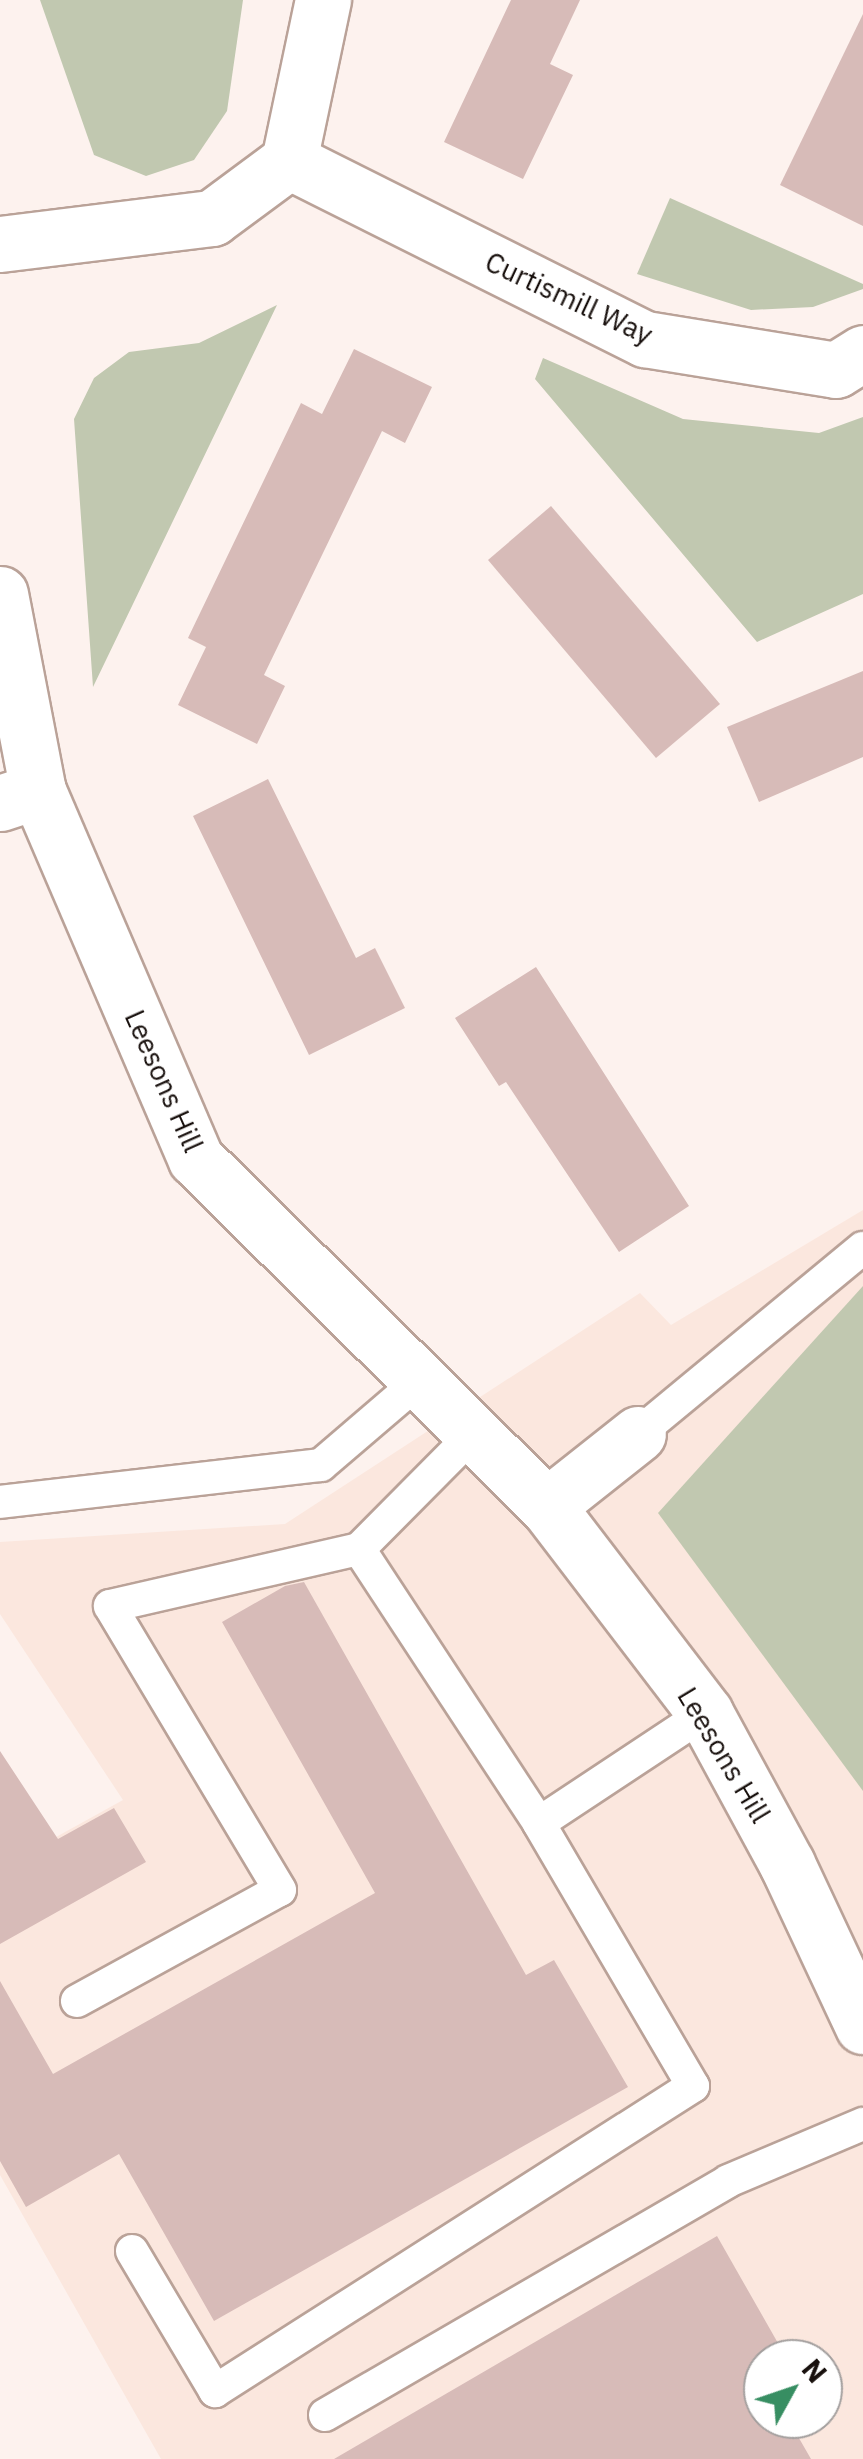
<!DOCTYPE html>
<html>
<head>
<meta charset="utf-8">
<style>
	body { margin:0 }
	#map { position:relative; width:863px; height:2459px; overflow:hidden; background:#fdf2ee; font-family:"IBM Plex Sans",sans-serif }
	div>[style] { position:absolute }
	.built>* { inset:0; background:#fbe7de }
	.green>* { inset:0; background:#c1c8b0 }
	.building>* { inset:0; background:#d7bbb8 }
	.roads { filter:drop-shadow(2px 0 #baa298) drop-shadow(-2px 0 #baa298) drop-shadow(0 2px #baa298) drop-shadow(0 -2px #baa298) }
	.lane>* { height:32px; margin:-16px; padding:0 16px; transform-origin:16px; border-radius:16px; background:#fff }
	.street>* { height:55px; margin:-27.5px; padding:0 27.5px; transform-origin:27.5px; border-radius:27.5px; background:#fff }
	.secondary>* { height:55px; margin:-27.5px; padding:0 27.5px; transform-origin:27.5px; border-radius:27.5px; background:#fff }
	span { translate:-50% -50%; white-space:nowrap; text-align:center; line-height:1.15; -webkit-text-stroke:9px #fff; paint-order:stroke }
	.street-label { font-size:28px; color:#18100d }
	.north { position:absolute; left:743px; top:2339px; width:100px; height:100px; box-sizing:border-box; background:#fff; border:2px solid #a39f9e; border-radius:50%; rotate:50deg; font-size:28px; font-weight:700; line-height:40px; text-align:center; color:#18100d }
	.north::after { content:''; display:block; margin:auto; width:35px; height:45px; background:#378e62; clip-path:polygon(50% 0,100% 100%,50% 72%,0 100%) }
</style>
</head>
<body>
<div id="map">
	<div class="built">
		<i style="clip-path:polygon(evenodd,863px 1210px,863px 2459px,161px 2459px,0 2175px,0 1868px,123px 1800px,0 1614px,0 1542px,285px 1524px,640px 1293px,671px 1325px,863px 1210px,763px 2359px,823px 2359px,823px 2419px,763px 2419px,763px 2359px)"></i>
	</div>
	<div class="green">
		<i style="clip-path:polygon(40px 0,243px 0,227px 111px,194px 160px,146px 176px,94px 155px)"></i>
		<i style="clip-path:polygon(670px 198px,863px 284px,863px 289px,813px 307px,751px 310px,637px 274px)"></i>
		<i style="clip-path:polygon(277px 305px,93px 687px,74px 419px,94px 378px,129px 352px,199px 343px)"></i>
		<i style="clip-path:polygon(543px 358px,683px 419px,819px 433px,863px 417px,863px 594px,757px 642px,535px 379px)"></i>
		<i style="clip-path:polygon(863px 1286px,863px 1791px,658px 1513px)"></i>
	</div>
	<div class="building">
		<i style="clip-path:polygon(511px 0,580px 0,550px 64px,573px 75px,523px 179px,444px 142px)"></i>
		<i style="clip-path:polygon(863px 14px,863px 226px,780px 185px)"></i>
		<i style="clip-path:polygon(354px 349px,432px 387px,405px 443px,382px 431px,264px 675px,285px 686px,257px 744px,178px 705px,206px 647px,188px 638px,301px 403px,322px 414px)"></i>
		<i style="clip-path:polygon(551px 506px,720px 704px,656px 758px,488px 560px)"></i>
		<i style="clip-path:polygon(863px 671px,863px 757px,759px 802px,727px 727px)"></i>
		<i style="clip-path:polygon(268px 779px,356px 958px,375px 948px,405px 1008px,309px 1055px,193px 816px)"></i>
		<i style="clip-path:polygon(536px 967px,689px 1206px,619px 1252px,506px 1082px,499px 1086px,455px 1018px)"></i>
		<i style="clip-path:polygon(304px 1582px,526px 1975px,554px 1960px,628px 2087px,214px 2321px,119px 2154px,26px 2207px,0 2161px,0 1981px,53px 2074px,375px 1893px,222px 1622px,285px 1586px)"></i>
		<i style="clip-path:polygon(0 1751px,58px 1839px,114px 1808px,146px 1862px,0 1944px)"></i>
		<i style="clip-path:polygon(717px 2236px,787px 2359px,763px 2359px,763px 2419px,788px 2419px,811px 2459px,334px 2459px)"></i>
	</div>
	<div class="roads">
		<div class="lane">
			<i style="left:638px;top:1434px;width:292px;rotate:-39.6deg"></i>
			<i style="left:0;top:1502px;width:323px;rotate:-6.6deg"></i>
			<i style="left:321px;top:1465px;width:130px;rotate:-40.6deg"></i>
			<i style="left:359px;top:1549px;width:328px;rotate:56.7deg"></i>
			<i style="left:77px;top:2001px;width:231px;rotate:-28.7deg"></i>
			<i style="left:280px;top:1890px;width:331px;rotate:-120.9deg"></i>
			<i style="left:110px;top:1606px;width:255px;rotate:-12.9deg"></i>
			<i style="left:359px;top:1549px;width:163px;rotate:-45.2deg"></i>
			<i style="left:132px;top:2251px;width:163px;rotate:59.3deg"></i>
			<i style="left:215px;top:2391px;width:567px;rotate:-32.54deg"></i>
			<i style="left:693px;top:2086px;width:305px;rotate:-120.4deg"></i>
			<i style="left:539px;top:1823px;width:199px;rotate:-33.5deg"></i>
			<i style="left:325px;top:2415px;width:466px;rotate:-30.1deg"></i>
			<i style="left:728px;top:2181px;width:147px;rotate:-22.9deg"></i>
		</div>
		<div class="street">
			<i style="left:289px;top:161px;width:398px;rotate:26.6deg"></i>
			<i style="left:645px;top:339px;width:193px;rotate:9.2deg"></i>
			<i style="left:836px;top:370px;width:32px;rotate:-32deg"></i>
			<i style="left:0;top:803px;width:40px;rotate:-18deg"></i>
			<i style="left:547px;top:1506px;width:116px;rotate:-38.4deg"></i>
		</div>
		<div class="secondary">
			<i style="left:0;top:244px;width:214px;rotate:-7deg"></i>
			<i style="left:212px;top:218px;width:96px;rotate:-36.5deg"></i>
			<i style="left:289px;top:161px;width:165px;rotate:-78.1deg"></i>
			<i style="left:0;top:594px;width:201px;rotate:79.1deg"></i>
			<i style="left:38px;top:791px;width:400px;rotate:66.8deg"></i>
			<i style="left:196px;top:1159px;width:494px;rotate:44.7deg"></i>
			<i style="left:547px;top:1506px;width:260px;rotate:52.6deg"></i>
			<i style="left:705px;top:1713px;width:172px;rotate:61.5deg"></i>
			<i style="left:787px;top:1864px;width:179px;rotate:64.9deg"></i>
		</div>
	</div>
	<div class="street-label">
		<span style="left:569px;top:298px;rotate:25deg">Curtismill Way</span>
		<span style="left:164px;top:1081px;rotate:66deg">Leesons Hill</span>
		<span style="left:724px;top:1755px;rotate:59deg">Leesons Hill</span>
	</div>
	<div class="north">N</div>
</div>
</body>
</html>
